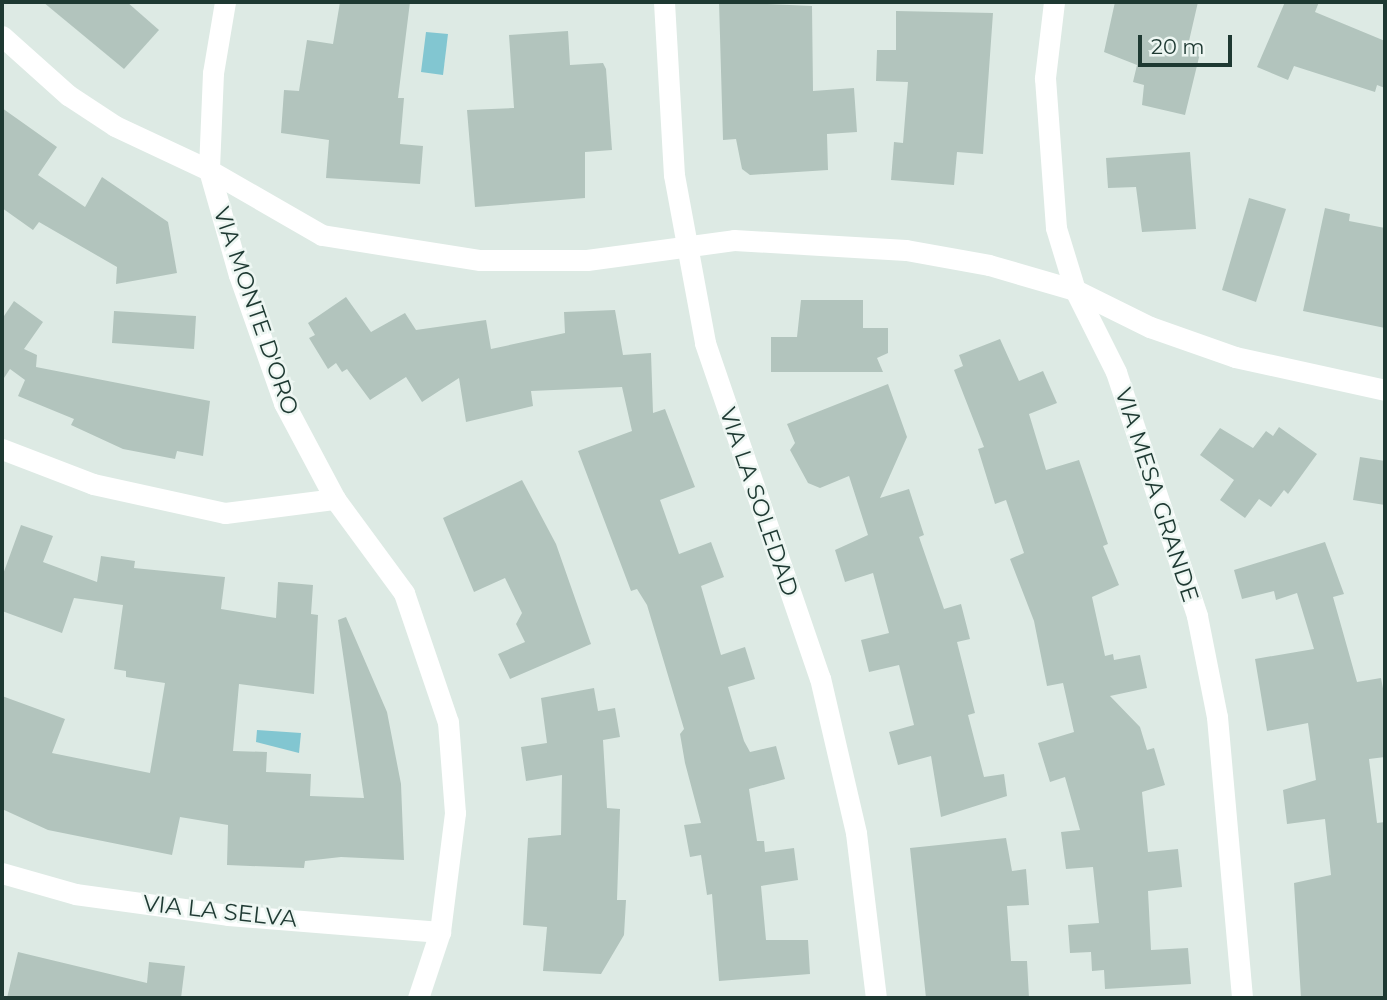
<!DOCTYPE html>
<html>
<head>
<meta charset="utf-8">
<style>
	body { margin:0 }
	#map { position:relative; width:1387px; height:1000px; overflow:hidden; background:#ddeae4; font-family:Montserrat,sans-serif }
	div>[style] { position:absolute }
	.water>* { inset:0; background:#82c6d1 }
	.building>* { inset:0; background:#b2c4bd }
	.minor>* { height:21px; margin:-10.5px; padding:0 10.5px; transform-origin:10.5px; border-radius:10.5px; background:#fff }
	span { translate:-50% -50%; white-space:nowrap; text-align:center; line-height:1.15; -webkit-text-stroke:5px #edf6f2; paint-order:stroke }
	.street-label { font-size:23px; color:#1e3932 }
	.frame { position:absolute; inset:0; border:4px solid #1e3932; pointer-events:none }
	.scale { position:absolute; left:1138px; top:35px; width:94px; height:32px; box-sizing:border-box; border:4px solid #1e3932; border-top:0; padding-left:9px; font-size:21px; line-height:24px; white-space:nowrap; color:#1e3932; -webkit-text-stroke:5px #edf6f2; paint-order:stroke }
</style>
</head>
<body>
<div id="map">
	<div class="water">
		<i style="clip-path:polygon(426px 32px,448px 34px,443px 75px,421px 72px)"></i>
		<i style="clip-path:polygon(257px 730px,301px 733px,299px 753px,256px 742px)"></i>
	</div>
	<div class="building">
		<i style="clip-path:polygon(43px 2px,127px 2px,159px 30px,124px 69px)"></i>
		<i style="clip-path:polygon(340px 2px,410px 2px,398px 98px,404px 98px,400px 144px,423px 146px,420px 184px,326px 178px,329px 140px,281px 133px,284px 90px,299px 91px,307px 40px,333px 44px)"></i>
		<i style="clip-path:polygon(719px 2px,812px 6px,813px 91px,854px 88px,857px 132px,827px 134px,828px 170px,750px 175px,742px 169px,736px 139px,723px 140px)"></i>
		<i style="clip-path:polygon(1115px 2px,1198px 2px,1189px 41px,1202px 45px,1185px 115px,1142px 105px,1144px 85px,1133px 82px,1137px 65px,1104px 52px)"></i>
		<i style="clip-path:polygon(1285px 2px,1319px 2px,1315px 12px,1385px 41px,1385px 88px,1377px 85px,1375px 92px,1294px 66px,1288px 80px,1257px 67px)"></i>
		<i style="clip-path:polygon(896px 11px,993px 13px,983px 154px,957px 152px,954px 185px,891px 180px,894px 142px,903px 143px,908px 82px,876px 81px,877px 50px,896px 50px)"></i>
		<i style="clip-path:polygon(568px 31px,570px 65px,603px 63px,606px 69px,612px 150px,585px 152px,585px 198px,475px 207px,467px 110px,514px 108px,509px 35px)"></i>
		<i style="clip-path:polygon(2px 108px,57px 147px,38px 175px,85px 207px,102px 177px,168px 222px,177px 273px,116px 284px,117px 267px,39px 222px,33px 230px,2px 208px)"></i>
		<i style="clip-path:polygon(1190px 152px,1196px 229px,1142px 232px,1136px 187px,1108px 188px,1106px 158px)"></i>
		<i style="clip-path:polygon(1249px 198px,1286px 209px,1256px 302px,1222px 290px)"></i>
		<i style="clip-path:polygon(1325px 208px,1350px 214px,1349px 221px,1385px 228px,1385px 328px,1303px 311px)"></i>
		<i style="clip-path:polygon(346px 297px,371px 332px,405px 313px,416px 330px,486px 320px,491px 349px,565px 333px,564px 312px,615px 310px,623px 355px,651px 353px,653px 413px,665px 409px,695px 487px,660px 500px,679px 554px,711px 542px,724px 577px,701px 586px,721px 655px,745px 647px,755px 679px,728px 687px,744px 741px,750px 752px,776px 746px,785px 779px,749px 789px,757px 841px,764px 841px,765px 852px,794px 848px,798px 880px,761px 886px,766px 940px,808px 940px,810px 974px,719px 981px,712px 894px,707px 895px,701px 855px,690px 857px,684px 825px,701px 823px,685px 763px,680px 734px,684px 729px,647px 605px,637px 589px,631px 591px,578px 451px,632px 431px,622px 387px,531px 391px,533px 406px,466px 422px,459px 378px,422px 402px,406px 377px,370px 400px,347px 369px,342px 372px,336px 363px,328px 369px,309px 338px,315px 335px,308px 323px)"></i>
		<i style="clip-path:polygon(801px 300px,863px 300px,863px 328px,888px 328px,888px 353px,877px 358px,883px 372px,771px 372px,771px 337px,797px 337px)"></i>
		<i style="clip-path:polygon(14px 301px,43px 322px,24px 349px,37px 355px,36px 367px,210px 401px,203px 456px,177px 451px,175px 459px,123px 449px,71px 425px,74px 419px,18px 396px,25px 380px,10px 369px,2px 381px,2px 319px)"></i>
		<i style="clip-path:polygon(114px 311px,196px 316px,194px 349px,112px 343px)"></i>
		<i style="clip-path:polygon(1000px 339px,1019px 381px,1043px 371px,1057px 403px,1029px 414px,1046px 470px,1079px 460px,1108px 544px,1103px 546px,1119px 585px,1092px 597px,1105px 656px,1113px 654px,1114px 660px,1140px 655px,1147px 688px,1110px 696px,1140px 727px,1147px 750px,1154px 748px,1165px 785px,1142px 792px,1148px 852px,1178px 849px,1182px 887px,1148px 891px,1151px 950px,1188px 948px,1191px 984px,1105px 989px,1104px 970px,1092px 971px,1091px 952px,1070px 953px,1068px 925px,1099px 923px,1093px 867px,1066px 869px,1061px 832px,1080px 830px,1065px 777px,1050px 782px,1038px 743px,1074px 732px,1063px 683px,1047px 686px,1034px 621px,1010px 559px,1024px 553px,1006px 500px,995px 504px,978px 449px,984px 447px,954px 370px,963px 366px,959px 355px)"></i>
		<i style="clip-path:polygon(888px 384px,907px 437px,880px 498px,909px 489px,924px 535px,919px 537px,944px 609px,961px 604px,970px 639px,957px 642px,975px 713px,968px 715px,984px 777px,1004px 774px,1007px 796px,941px 817px,931px 756px,898px 765px,889px 732px,914px 725px,899px 665px,869px 672px,861px 640px,889px 633px,873px 573px,845px 582px,835px 550px,868px 535px,849px 476px,820px 488px,808px 483px,790px 450px,795px 443px,787px 424px)"></i>
		<i style="clip-path:polygon(1279px 427px,1317px 454px,1288px 494px,1284px 490px,1271px 507px,1259px 499px,1245px 518px,1220px 500px,1234px 480px,1200px 455px,1220px 428px,1253px 448px,1266px 431px,1273px 436px)"></i>
		<i style="clip-path:polygon(1360px 457px,1385px 461px,1385px 505px,1353px 500px)"></i>
		<i style="clip-path:polygon(522px 480px,556px 544px,591px 644px,510px 679px,498px 654px,525px 642px,516px 624px,522px 613px,505px 578px,474px 592px,443px 518px)"></i>
		<i style="clip-path:polygon(21px 525px,53px 536px,43px 562px,97px 582px,101px 556px,135px 561px,134px 568px,225px 577px,221px 609px,276px 618px,278px 582px,313px 585px,311px 614px,318px 615px,314px 694px,239px 684px,233px 751px,267px 752px,266px 772px,311px 774px,310px 796px,364px 798px,338px 620px,346px 617px,387px 712px,401px 784px,404px 860px,341px 857px,305px 861px,304px 868px,227px 865px,228px 825px,180px 817px,172px 855px,48px 830px,2px 809px,2px 696px,65px 719px,52px 753px,150px 773px,165px 683px,126px 677px,126px 671px,114px 669px,123px 605px,74px 598px,62px 633px,2px 611px,2px 577px)"></i>
		<i style="clip-path:polygon(1325px 542px,1344px 594px,1333px 597px,1357px 682px,1381px 678px,1385px 699px,1385px 757px,1369px 759px,1377px 823px,1385px 822px,1385px 998px,1301px 998px,1294px 883px,1331px 875px,1325px 819px,1287px 824px,1283px 790px,1316px 780px,1308px 723px,1267px 731px,1255px 659px,1314px 649px,1297px 593px,1276px 600px,1274px 591px,1242px 599px,1234px 570px)"></i>
		<i style="clip-path:polygon(594px 688px,598px 711px,615px 708px,620px 737px,603px 740px,607px 808px,620px 809px,617px 900px,626px 900px,624px 935px,601px 974px,543px 971px,547px 927px,523px 925px,528px 838px,561px 835px,562px 775px,526px 781px,521px 747px,547px 743px,541px 698px)"></i>
		<i style="clip-path:polygon(1006px 838px,1012px 871px,1026px 869px,1029px 905px,1007px 906px,1011px 961px,1027px 961px,1029px 998px,926px 998px,910px 848px)"></i>
		<i style="clip-path:polygon(18px 952px,147px 983px,149px 962px,185px 966px,181px 998px,7px 998px)"></i>
	</div>
	<div class="minor">
		<i style="left:225px;top:2px;width:72px;rotate:99.6deg"></i>
		<i style="left:213px;top:73px;width:97px;rotate:92.4deg"></i>
		<i style="left:209px;top:170px;width:109px;rotate:74.1deg"></i>
		<i style="left:239px;top:275px;width:136px;rotate:70.6deg"></i>
		<i style="left:284px;top:403px;width:109px;rotate:62deg"></i>
		<i style="left:335px;top:499px;width:117px;rotate:53.7deg"></i>
		<i style="left:404px;top:593px;width:136px;rotate:71.2deg"></i>
		<i style="left:448px;top:722px;width:91px;rotate:85.6deg"></i>
		<i style="left:455px;top:813px;width:120px;rotate:97.2deg"></i>
		<i style="left:440px;top:932px;width:70px;rotate:108.4deg"></i>
		<i style="left:664px;top:2px;width:173px;rotate:86.7deg"></i>
		<i style="left:674px;top:175px;width:171px;rotate:79.5deg"></i>
		<i style="left:705px;top:343px;width:354px;rotate:71.1deg"></i>
		<i style="left:820px;top:678px;width:159px;rotate:76.9deg"></i>
		<i style="left:856px;top:833px;width:166px;rotate:83.1deg"></i>
		<i style="left:1054px;top:2px;width:77px;rotate:96.8deg"></i>
		<i style="left:1045px;top:78px;width:150px;rotate:85.8deg"></i>
		<i style="left:1056px;top:228px;width:65px;rotate:73deg"></i>
		<i style="left:1075px;top:290px;width:92px;rotate:63.4deg"></i>
		<i style="left:1116px;top:372px;width:257px;rotate:71.6deg"></i>
		<i style="left:1197px;top:616px;width:103px;rotate:78.8deg"></i>
		<i style="left:1217px;top:717px;width:282px;rotate:84.9deg"></i>
		<i style="left:2px;top:36px;width:89px;rotate:41.8deg"></i>
		<i style="left:68px;top:95px;width:56px;rotate:33.4deg"></i>
		<i style="left:115px;top:126px;width:104px;rotate:25.1deg"></i>
		<i style="left:209px;top:170px;width:130px;rotate:29.9deg"></i>
		<i style="left:322px;top:235px;width:160px;rotate:9deg"></i>
		<i style="left:480px;top:260px;width:107px"></i>
		<i style="left:587px;top:260px;width:148px;rotate:-7.7deg"></i>
		<i style="left:734px;top:240px;width:172px;rotate:3.3deg"></i>
		<i style="left:906px;top:250px;width:84px;rotate:10.2deg"></i>
		<i style="left:989px;top:265px;width:90px;rotate:16.2deg"></i>
		<i style="left:1075px;top:290px;width:84px;rotate:26.3deg"></i>
		<i style="left:1150px;top:327px;width:90px;rotate:19.4deg"></i>
		<i style="left:1235px;top:357px;width:154px;rotate:12.4deg"></i>
		<i style="left:2px;top:449px;width:97px;rotate:21deg"></i>
		<i style="left:93px;top:484px;width:135px;rotate:12.4deg"></i>
		<i style="left:225px;top:513px;width:111px;rotate:-7.3deg"></i>
		<i style="left:2px;top:873px;width:76px;rotate:16deg"></i>
		<i style="left:75px;top:894px;width:154px;rotate:7.8deg"></i>
		<i style="left:228px;top:915px;width:213px;rotate:4.6deg"></i>
	</div>
	<div class="street-label">
		<span style="left:256px;top:311px;rotate:71deg">VIA MONTE D'ORO</span>
		<span style="left:1157px;top:495px;rotate:72deg">VIA MESA GRANDE</span>
		<span style="left:759px;top:502px;rotate:71deg">VIA LA SOLEDAD</span>
		<span style="left:220px;top:911px;rotate:6deg">VIA LA SELVA</span>
	</div>
	<div class="frame"></div>
	<div class="scale">20 m</div>
</div>
</body>
</html>
